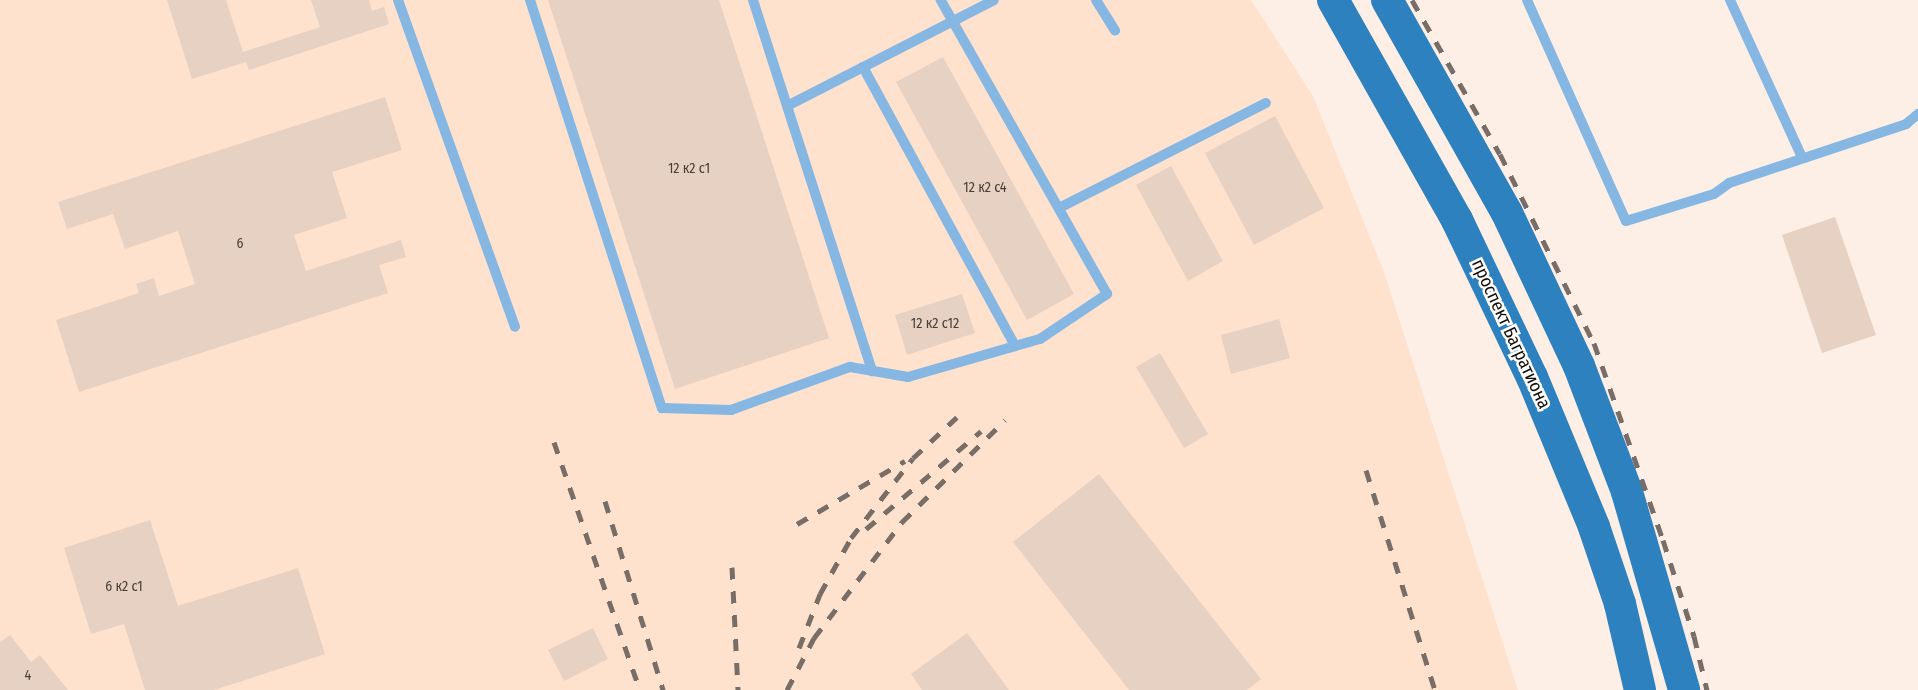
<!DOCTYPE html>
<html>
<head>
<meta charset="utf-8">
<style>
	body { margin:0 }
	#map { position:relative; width:1918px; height:690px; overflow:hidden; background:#fdefe6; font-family:"Fira Sans Condensed",sans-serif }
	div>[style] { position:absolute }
	.built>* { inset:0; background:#ffe2ce }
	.building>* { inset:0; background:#e6d1c2 }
	.service>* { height:10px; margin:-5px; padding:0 5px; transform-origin:5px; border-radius:5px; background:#85b7e2 }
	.primary>* { height:32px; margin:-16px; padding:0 16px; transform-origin:16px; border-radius:16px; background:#2d81be }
	.rail>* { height:5px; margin-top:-2.5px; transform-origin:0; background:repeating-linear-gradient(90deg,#786e67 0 12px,transparent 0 24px) }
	span { translate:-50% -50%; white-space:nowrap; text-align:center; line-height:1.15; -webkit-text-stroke:5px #fff; paint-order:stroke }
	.number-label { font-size:14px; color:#493e36 }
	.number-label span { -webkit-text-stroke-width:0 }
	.street-label { font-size:18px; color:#150d08 }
</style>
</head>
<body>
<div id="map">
	<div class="built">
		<i style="clip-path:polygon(0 0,1251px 0,1313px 96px,1384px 272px,1518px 690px,0 690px)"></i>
	</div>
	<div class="building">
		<i style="clip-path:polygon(167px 0,226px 0,243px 52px,320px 27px,311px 0,369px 0,372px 11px,384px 7px,389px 24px,249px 70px,246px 62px,192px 79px)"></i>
		<i style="clip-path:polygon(548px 0,719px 0,829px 338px,675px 389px)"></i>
		<i style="clip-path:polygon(943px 57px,1074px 294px,1027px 320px,896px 82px)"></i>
		<i style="clip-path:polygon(385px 97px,402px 150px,332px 172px,347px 218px,294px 235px,306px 271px,401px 240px,406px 257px,379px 265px,388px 293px,79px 392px,56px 320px,139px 293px,136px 284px,154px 278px,159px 296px,195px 284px,178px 231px,125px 249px,113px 214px,67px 229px,58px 202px)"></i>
		<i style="clip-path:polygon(1275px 116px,1324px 208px,1254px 245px,1205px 153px)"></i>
		<i style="clip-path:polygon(1171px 166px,1223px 261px,1188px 281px,1136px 185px)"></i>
		<i style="clip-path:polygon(1835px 217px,1876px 335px,1822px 353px,1782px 235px)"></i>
		<i style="clip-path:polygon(962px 294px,975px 333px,907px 355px,895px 315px)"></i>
		<i style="clip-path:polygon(1279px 319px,1290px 358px,1231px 374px,1221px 335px)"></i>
		<i style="clip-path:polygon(1160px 353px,1208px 434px,1184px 448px,1136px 367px)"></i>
		<i style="clip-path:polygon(1099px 474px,1261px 679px,1247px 690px,1129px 690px,1013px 542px)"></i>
		<i style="clip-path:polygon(150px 520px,178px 606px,298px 568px,325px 654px,214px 690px,145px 690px,124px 624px,91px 634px,64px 548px)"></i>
		<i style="clip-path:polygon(593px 628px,608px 659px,564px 681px,548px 650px)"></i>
		<i style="clip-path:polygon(967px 633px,1009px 690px,922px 690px,911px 674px)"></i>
		<i style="clip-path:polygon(10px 635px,31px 662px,40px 655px,68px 690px,0 690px,0 642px)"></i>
	</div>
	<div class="service">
		<i style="left:398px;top:0;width:347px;rotate:70.3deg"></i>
		<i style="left:530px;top:0;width:429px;rotate:72.1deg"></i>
		<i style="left:662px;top:408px;width:69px;rotate:1.7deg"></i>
		<i style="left:731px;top:410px;width:127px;rotate:-19.9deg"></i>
		<i style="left:850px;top:367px;width:59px;rotate:9.8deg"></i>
		<i style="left:908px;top:377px;width:137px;rotate:-16.1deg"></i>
		<i style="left:1040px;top:339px;width:81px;rotate:-33.9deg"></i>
		<i style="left:1107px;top:294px;width:338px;rotate:-119.5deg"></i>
		<i style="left:753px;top:0;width:390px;rotate:72.2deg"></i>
		<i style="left:1096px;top:0;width:36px;rotate:58deg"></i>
		<i style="left:1527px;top:0;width:242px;rotate:65.9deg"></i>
		<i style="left:1626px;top:221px;width:92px;rotate:-17.1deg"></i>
		<i style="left:1714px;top:194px;width:19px;rotate:-36deg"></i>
		<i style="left:1729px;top:183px;width:187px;rotate:-18.4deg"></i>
		<i style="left:1906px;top:124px;width:16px;rotate:-40deg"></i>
		<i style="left:1730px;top:0;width:173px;rotate:65.4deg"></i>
		<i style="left:863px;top:67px;width:318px;rotate:61.4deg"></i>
		<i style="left:789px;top:105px;width:230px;rotate:-27.1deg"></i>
		<i style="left:1059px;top:208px;width:232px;rotate:-26.9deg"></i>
	</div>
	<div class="primary">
		<i style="left:1333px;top:0;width:253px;rotate:60.6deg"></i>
		<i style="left:1457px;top:220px;width:174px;rotate:64.5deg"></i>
		<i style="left:1532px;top:377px;width:162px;rotate:67.5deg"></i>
		<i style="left:1594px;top:527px;width:81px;rotate:71.3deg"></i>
		<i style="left:1620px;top:604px;width:88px;rotate:76.9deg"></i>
		<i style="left:1387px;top:0;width:244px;rotate:60.6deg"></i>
		<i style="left:1507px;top:213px;width:169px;rotate:64.8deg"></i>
		<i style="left:1579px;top:366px;width:135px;rotate:69.1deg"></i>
		<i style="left:1627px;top:492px;width:206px;rotate:73.9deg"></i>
	</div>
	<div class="rail">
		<i style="left:1412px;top:0;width:177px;rotate:60.3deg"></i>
		<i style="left:1500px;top:154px;width:211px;rotate:63.6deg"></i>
		<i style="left:1594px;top:343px;width:209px;rotate:70.7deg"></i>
		<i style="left:1663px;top:540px;width:101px;rotate:72.1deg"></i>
		<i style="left:1694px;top:636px;width:56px;rotate:76.5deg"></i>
		<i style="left:554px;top:442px;width:262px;rotate:70.9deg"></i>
		<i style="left:1366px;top:470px;width:231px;rotate:72.6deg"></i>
		<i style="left:605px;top:501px;width:198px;rotate:72.9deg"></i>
		<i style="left:797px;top:524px;width:125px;rotate:-30.3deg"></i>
		<i style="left:866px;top:529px;width:151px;rotate:-40.4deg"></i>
		<i style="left:732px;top:567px;width:123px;rotate:87.2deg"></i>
		<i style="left:799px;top:648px;width:58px;rotate:-68.7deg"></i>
		<i style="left:820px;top:594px;width:64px;rotate:-61deg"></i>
		<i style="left:851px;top:538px;width:101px;rotate:-52.2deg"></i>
		<i style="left:913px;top:458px;width:60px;rotate:-43deg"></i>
		<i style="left:787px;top:690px;width:59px;rotate:-62.6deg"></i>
		<i style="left:814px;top:638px;width:146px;rotate:-52.8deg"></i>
		<i style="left:902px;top:522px;width:145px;rotate:-44.7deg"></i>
	</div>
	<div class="number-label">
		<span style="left:689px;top:169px">12 к2 с1</span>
		<span style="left:985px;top:188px">12 к2 с4</span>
		<span style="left:240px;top:244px">6</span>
		<span style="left:935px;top:324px">12 к2 с12</span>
		<span style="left:124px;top:587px">6 к2 с1</span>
		<span style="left:28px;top:676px">4</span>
	</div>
	<div class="street-label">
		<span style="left:1511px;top:334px;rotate:65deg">проспект Багратиона</span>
	</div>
</div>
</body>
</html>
